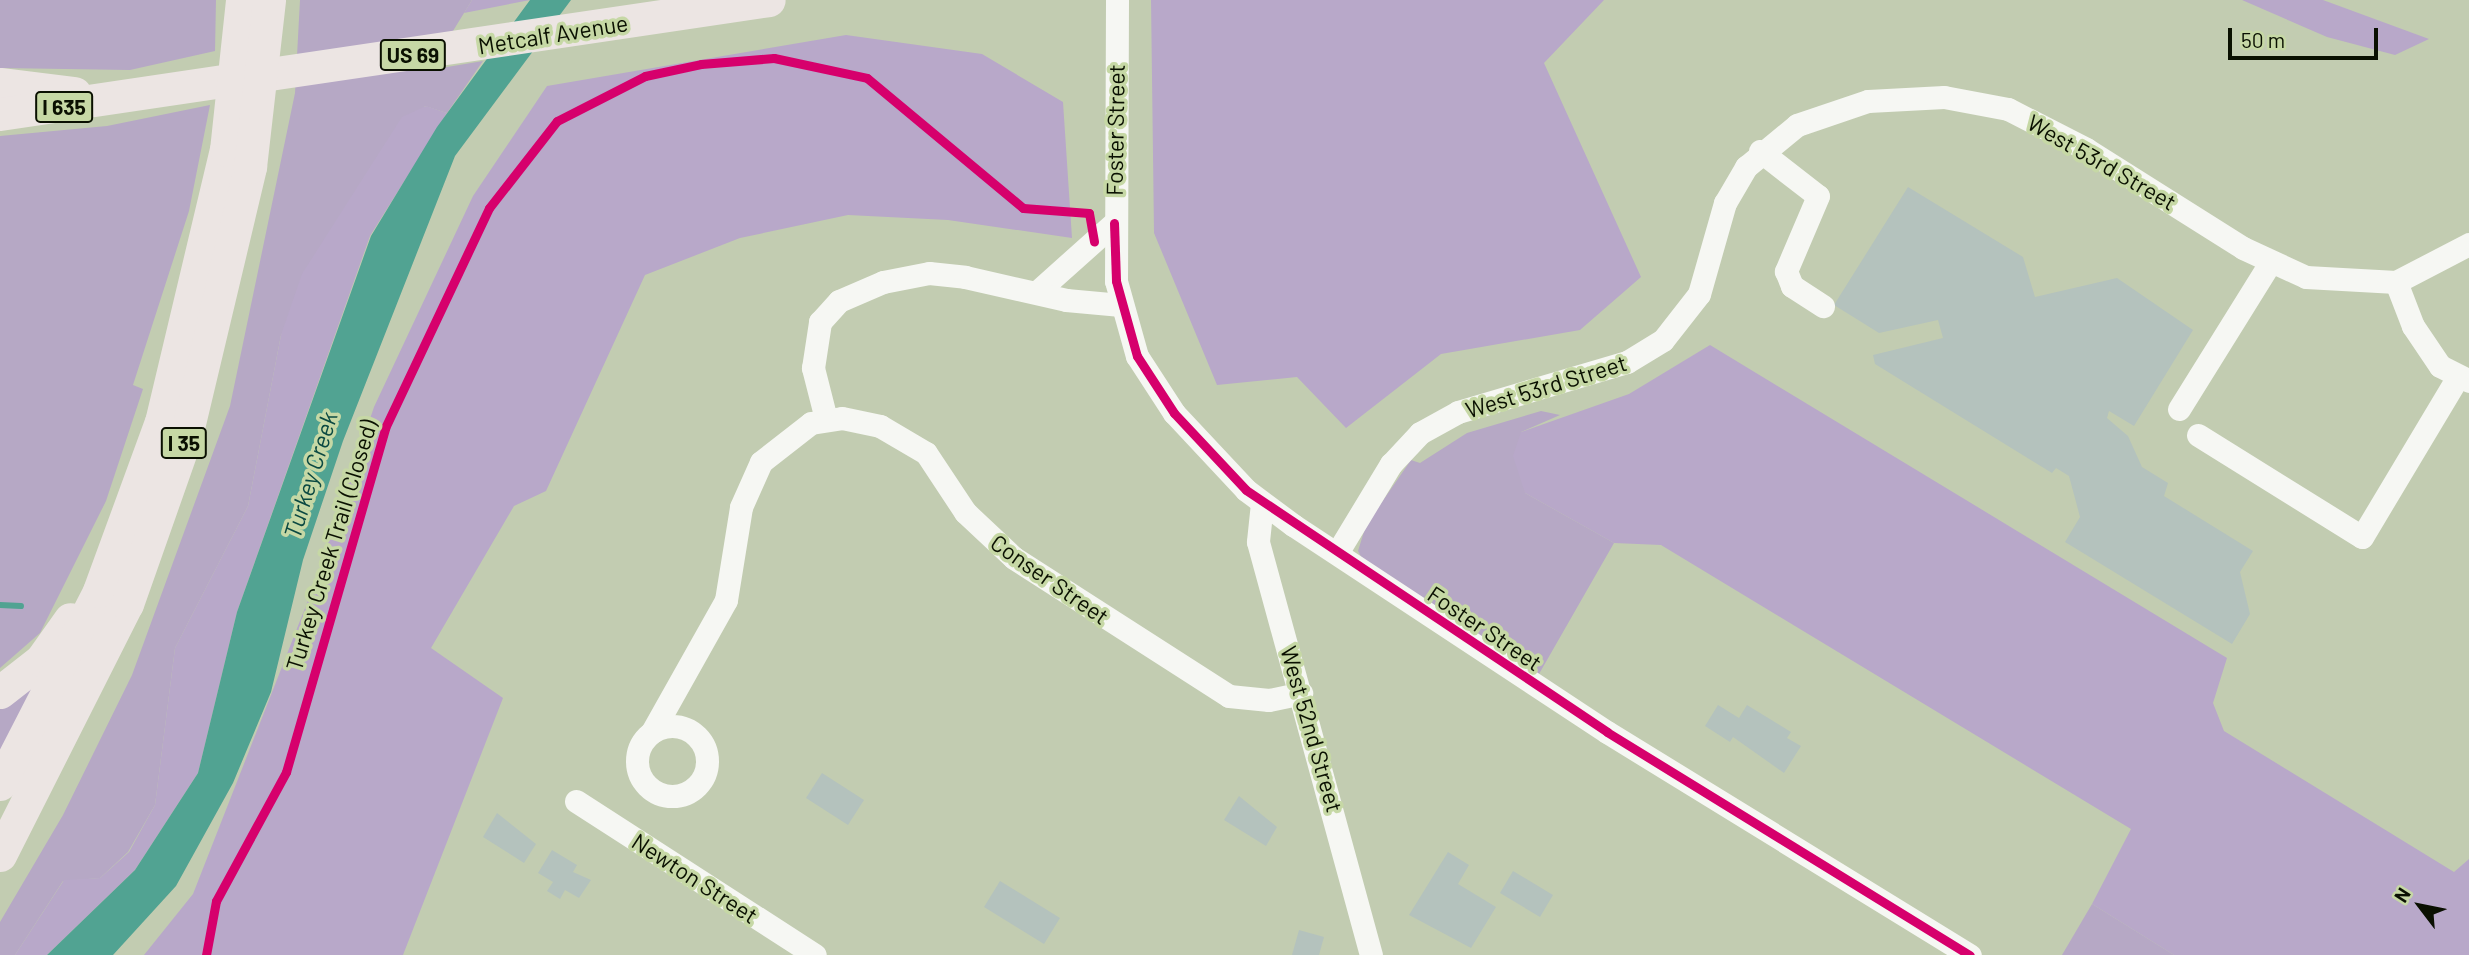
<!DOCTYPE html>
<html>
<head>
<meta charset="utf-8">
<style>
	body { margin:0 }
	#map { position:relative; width:2469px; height:955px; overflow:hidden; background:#c2ccb1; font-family:Barlow,sans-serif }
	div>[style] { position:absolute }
	.green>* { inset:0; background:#b6a8c5 }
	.forest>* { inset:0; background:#b8a8c9 }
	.water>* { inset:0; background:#51a392 }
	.stream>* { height:6px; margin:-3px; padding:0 3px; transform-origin:3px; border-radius:3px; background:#51a392 }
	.building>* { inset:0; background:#b4c2bd }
	.minor>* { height:23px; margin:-11.5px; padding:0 11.5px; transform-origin:11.5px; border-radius:11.5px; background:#f6f7f3 }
	.minor>.ring { margin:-11.5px; padding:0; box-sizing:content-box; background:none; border:23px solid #f6f7f3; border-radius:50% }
	.highway>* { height:33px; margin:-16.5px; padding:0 16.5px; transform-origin:16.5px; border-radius:16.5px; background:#ece5e3 }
	.cycleway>* { height:9px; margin:-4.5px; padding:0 4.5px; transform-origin:4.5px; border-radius:4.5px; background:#d6006c }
	span { translate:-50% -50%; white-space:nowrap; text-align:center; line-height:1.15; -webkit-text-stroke:7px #c6d8a5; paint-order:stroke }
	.shield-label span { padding:2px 5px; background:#c6d8a5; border:2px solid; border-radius:5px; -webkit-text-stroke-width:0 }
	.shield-label { font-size:21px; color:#0a1001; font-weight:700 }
	.street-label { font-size:23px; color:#0a1001 }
	.water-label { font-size:24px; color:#0b4942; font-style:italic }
	.north { position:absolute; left:2385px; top:871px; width:70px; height:70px; -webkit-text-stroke:5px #c6d8a5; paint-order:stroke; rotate:302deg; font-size:19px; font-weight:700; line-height:28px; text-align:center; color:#0a1001 }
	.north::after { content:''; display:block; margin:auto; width:24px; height:32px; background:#0a1001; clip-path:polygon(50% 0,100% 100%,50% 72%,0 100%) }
	.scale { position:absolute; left:2228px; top:28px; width:150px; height:32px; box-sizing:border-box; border:4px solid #0a1001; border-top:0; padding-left:9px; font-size:21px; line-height:24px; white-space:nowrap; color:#0a1001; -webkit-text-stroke:5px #c6d8a5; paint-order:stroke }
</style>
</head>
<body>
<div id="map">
	<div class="green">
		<i style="clip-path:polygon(0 0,216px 0,215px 51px,130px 70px,0 68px)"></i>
		<i style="clip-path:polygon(300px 0,472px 0,429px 70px,483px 61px,447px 113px,425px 106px,281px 335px,248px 506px,175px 648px,155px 805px,128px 852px,100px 878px,63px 881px,15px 955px,0 955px,0 922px,63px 815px,132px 675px,230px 406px,295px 93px)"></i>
		<i style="clip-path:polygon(210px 105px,189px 211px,133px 385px,143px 389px,106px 501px,40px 633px,0 668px,0 136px,107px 126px)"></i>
		<i style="clip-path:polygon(1541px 411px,1560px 415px,1521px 432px,1525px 493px,1614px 543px,1539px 674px,1365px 564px,1358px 551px,1366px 525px,1411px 460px,1420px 463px,1467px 433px)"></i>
		<i style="clip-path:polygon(48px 662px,0 762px,0 704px)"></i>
		<i style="clip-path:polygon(2092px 904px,2174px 955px,2062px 955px)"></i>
	</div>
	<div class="forest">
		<i style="clip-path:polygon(472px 0,530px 0,464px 13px)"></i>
		<i style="clip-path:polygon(1151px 0,1604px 0,1544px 63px,1641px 277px,1580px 330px,1441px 354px,1346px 428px,1297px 377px,1217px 385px,1154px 233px)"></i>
		<i style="clip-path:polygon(2242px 0,2323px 0,2429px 39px,2395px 55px,2327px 37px)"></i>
		<i style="clip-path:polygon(846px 35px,982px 54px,1063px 102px,1072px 238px,948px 220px,848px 215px,740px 238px,645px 275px,546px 491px,514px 506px,431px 648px,503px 698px,403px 955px,144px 955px,193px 894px,314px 585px,374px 407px,473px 196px,547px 86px)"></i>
		<i style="clip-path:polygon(426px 106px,447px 113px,370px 236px,237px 612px,198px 773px,135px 870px,47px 955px,15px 955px,64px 880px,100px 878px,129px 852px,155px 805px,175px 648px,248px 506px,281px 335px,302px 274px,402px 117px)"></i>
		<i style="clip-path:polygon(1710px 345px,2227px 658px,2213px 703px,2224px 731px,2454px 872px,2469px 859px,2469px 955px,2174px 955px,2092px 904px,2131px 829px,1661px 545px,1614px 543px,1525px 493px,1513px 456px,1521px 432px,1629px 394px)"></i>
	</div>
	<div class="water">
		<i style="clip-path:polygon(530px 0,571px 0,455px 156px,343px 441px,303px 560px,271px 692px,233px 783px,176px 886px,113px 955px,47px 955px,135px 870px,198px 773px,237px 612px,371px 236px,437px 127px)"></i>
	</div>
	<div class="stream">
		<i style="left:0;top:605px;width:21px;rotate:3deg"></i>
	</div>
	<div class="building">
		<i style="clip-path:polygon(1908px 187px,2023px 257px,2035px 297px,2117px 278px,2193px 330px,2134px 426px,2109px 411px,2107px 418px,2128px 436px,2142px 467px,2168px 483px,2164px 496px,2253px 551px,2240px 572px,2250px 614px,2232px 644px,2065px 542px,2080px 517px,2069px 476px,2056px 468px,2052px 473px,1875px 364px,1873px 355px,1943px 338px,1938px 320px,1879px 333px,1834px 305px)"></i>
		<i style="clip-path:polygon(1718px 705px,1739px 718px,1747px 705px,1791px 732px,1787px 738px,1801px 746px,1784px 773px,1733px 737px,1730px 742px,1705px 726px)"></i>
		<i style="clip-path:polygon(822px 773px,864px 800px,848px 825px,806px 798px)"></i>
		<i style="clip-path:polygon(1239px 796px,1277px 827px,1266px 846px,1224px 820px)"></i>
		<i style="clip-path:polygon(497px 813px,536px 844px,524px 863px,483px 837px)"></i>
		<i style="clip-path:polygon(552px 850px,577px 865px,573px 872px,591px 880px,579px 898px,565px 890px,560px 899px,547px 891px,553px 882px,538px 873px)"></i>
		<i style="clip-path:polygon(1448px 852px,1469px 865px,1458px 884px,1496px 907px,1471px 948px,1409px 915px)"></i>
		<i style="clip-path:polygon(1513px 871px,1553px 895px,1540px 917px,1500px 893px)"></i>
		<i style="clip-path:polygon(1000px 881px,1060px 918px,1044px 944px,984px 907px)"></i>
		<i style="clip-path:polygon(1299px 930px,1324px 937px,1319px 955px,1292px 955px)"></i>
	</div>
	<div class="minor">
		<i style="left:1117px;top:0;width:281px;rotate:90.2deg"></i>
		<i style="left:1116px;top:281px;width:78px;rotate:74.4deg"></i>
		<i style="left:1137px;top:356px;width:68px;rotate:57deg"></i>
		<i style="left:1174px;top:413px;width:105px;rotate:46.9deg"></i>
		<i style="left:1246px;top:490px;width:59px;rotate:36.7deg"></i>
		<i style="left:1293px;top:525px;width:376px;rotate:33.4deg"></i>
		<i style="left:1607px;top:732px;width:426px;rotate:31.6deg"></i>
		<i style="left:1760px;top:151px;width:73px;rotate:37.8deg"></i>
		<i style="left:1818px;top:196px;width:82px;rotate:113.1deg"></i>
		<i style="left:1786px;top:271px;width:16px;rotate:68deg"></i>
		<i style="left:1792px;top:286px;width:37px;rotate:33deg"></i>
		<i style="left:2396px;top:282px;width:47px;rotate:68.9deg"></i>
		<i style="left:2413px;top:326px;width:48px;rotate:56deg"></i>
		<i style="left:2440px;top:366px;width:33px;rotate:27deg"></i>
		<i style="left:1038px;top:291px;width:102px;rotate:-41.8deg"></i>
		<i style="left:2179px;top:409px;width:172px;rotate:-58.1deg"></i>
		<i style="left:826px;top:419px;width:53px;rotate:-104.3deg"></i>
		<i style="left:813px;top:368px;width:47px;rotate:-81.3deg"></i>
		<i style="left:820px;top:322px;width:28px;rotate:-48deg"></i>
		<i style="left:839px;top:301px;width:48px;rotate:-23.4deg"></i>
		<i style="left:883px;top:282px;width:47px;rotate:-11.1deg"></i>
		<i style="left:929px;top:273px;width:36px;rotate:6deg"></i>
		<i style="left:965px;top:277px;width:104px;rotate:12.8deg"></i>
		<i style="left:1066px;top:300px;width:55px;rotate:5.2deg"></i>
		<i style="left:2198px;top:435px;width:193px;rotate:31.9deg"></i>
		<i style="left:2362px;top:537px;width:183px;rotate:-59.1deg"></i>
		<i style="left:1262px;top:503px;width:39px;rotate:96deg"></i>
		<i style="left:1258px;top:542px;width:428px;rotate:74.7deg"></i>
		<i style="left:1337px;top:553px;width:104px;rotate:-58.8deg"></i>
		<i style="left:1391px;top:464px;width:42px;rotate:-46.9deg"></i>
		<i style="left:1420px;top:433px;width:43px;rotate:-28.9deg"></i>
		<i style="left:1458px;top:412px;width:176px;rotate:-16.5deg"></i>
		<i style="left:1627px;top:362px;width:42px;rotate:-31.4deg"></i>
		<i style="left:1663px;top:340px;width:58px;rotate:-52deg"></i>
		<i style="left:1699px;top:294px;width:95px;rotate:-74.1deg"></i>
		<i style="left:1725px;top:203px;width:42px;rotate:-59.7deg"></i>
		<i style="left:1746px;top:167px;width:66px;rotate:-39.5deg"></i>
		<i style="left:1797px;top:125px;width:75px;rotate:-18.7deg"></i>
		<i style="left:1868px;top:101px;width:76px;rotate:-3deg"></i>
		<i style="left:1944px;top:97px;width:65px;rotate:10.6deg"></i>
		<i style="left:2008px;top:109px;width:88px;rotate:27.1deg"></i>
		<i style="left:2086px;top:149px;width:186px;rotate:32.2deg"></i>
		<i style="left:2243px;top:248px;width:69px;rotate:24.7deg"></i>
		<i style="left:2306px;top:277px;width:90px;rotate:3.2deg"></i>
		<i style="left:2396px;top:282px;width:82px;rotate:-27.5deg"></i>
		<i class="ring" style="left:637px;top:726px;width:47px;height:47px"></i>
		<i style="left:652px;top:732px;width:151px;rotate:-60.7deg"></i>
		<i style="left:726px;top:600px;width:94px;rotate:-80.8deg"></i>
		<i style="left:741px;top:507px;width:49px;rotate:-66deg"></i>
		<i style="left:761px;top:462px;width:63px;rotate:-38deg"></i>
		<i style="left:811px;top:423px;width:31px;rotate:-9deg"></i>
		<i style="left:842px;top:418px;width:39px;rotate:12deg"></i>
		<i style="left:880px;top:426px;width:53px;rotate:30.4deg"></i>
		<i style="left:926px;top:453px;width:71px;rotate:56.5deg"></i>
		<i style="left:965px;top:512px;width:67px;rotate:43.2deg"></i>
		<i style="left:1014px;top:558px;width:255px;rotate:32.7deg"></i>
		<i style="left:1229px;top:696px;width:40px;rotate:5.7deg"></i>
		<i style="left:1269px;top:700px;width:33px;rotate:-12deg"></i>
		<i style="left:576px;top:801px;width:284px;rotate:32.8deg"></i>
	</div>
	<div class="highway">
		<i style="left:0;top:84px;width:75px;rotate:6.9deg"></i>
		<i style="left:0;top:114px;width:777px;rotate:-8.43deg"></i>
		<i style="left:0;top:692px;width:52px;rotate:-38deg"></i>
		<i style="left:41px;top:660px;width:50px;rotate:-54.7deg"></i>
		<i style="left:0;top:784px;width:217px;rotate:-62.8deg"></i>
		<i style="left:99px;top:591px;width:180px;rotate:-69.9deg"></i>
		<i style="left:161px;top:422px;width:280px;rotate:-76.6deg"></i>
		<i style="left:226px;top:150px;width:151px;rotate:-83.9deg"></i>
		<i style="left:0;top:855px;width:281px;rotate:-63.2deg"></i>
		<i style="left:127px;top:604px;width:178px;rotate:-70.6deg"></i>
		<i style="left:186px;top:436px;width:277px;rotate:-76.6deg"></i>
		<i style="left:250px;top:167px;width:168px;rotate:-83.5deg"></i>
	</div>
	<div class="cycleway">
		<i style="left:1114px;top:223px;width:58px;rotate:88deg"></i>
		<i style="left:1116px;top:281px;width:78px;rotate:74.4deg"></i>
		<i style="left:1137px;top:356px;width:68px;rotate:57deg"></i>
		<i style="left:1174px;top:413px;width:105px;rotate:46.9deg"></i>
		<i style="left:1246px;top:490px;width:435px;rotate:33.8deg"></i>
		<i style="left:1607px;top:732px;width:426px;rotate:31.6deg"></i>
		<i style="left:206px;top:955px;width:55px;rotate:-79.5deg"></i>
		<i style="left:216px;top:901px;width:147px;rotate:-61.5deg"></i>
		<i style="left:286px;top:772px;width:358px;rotate:-73.9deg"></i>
		<i style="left:385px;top:428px;width:243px;rotate:-64.7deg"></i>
		<i style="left:489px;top:208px;width:110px;rotate:-52deg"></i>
		<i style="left:557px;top:121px;width:99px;rotate:-27.1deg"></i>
		<i style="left:645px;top:76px;width:57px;rotate:-12.1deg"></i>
		<i style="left:701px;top:64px;width:73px;rotate:-4.7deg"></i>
		<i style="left:774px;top:58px;width:95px;rotate:12.1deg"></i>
		<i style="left:867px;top:78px;width:203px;rotate:39.8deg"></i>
		<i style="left:1023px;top:208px;width:66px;rotate:4.3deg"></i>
		<i style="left:1089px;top:213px;width:29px;rotate:80deg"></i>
	</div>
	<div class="shield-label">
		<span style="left:413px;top:55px">US 69</span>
		<span style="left:64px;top:107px">I 635</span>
		<span style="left:184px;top:443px">I 35</span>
	</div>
	<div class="street-label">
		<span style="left:553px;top:34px;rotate:-9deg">Metcalf Avenue</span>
		<span style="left:1115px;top:130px;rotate:-89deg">Foster Street</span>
		<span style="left:2102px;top:162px;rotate:30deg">West 53rd Street</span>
		<span style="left:1546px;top:386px;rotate:-17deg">West 53rd Street</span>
		<span style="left:331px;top:545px;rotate:-73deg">Turkey Creek Trail (Closed)</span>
		<span style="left:1050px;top:579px;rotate:35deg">Conser Street</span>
		<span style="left:1485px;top:628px;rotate:34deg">Foster Street</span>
		<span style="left:1312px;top:729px;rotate:74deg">West 52nd Street</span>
		<span style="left:695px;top:878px;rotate:33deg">Newton Street</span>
	</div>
	<div class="water-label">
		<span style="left:310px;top:475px;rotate:-73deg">Turkey Creek</span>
	</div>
	<div class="north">N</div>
	<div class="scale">50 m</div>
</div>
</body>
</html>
